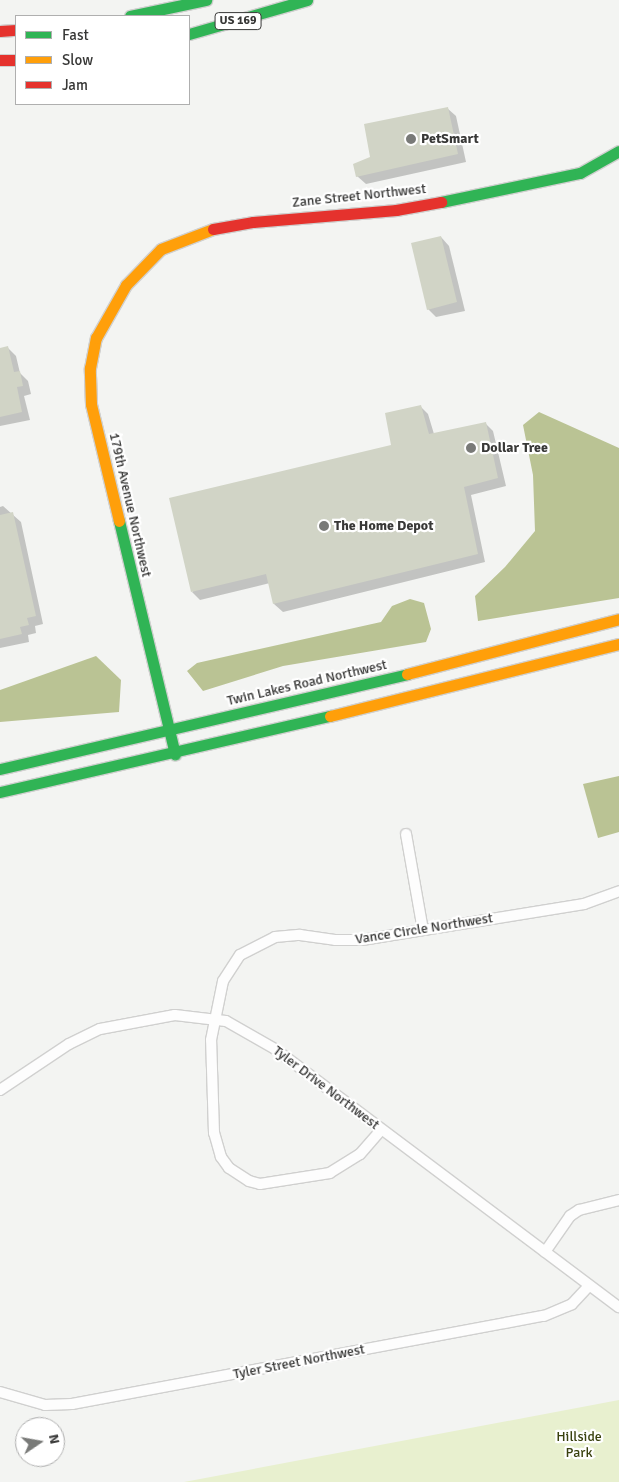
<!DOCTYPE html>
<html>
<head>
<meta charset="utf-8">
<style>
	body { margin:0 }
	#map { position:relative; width:619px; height:1482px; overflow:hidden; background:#f3f4f2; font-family:Signika,sans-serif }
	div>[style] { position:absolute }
	.green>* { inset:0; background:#e8f0cf }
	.water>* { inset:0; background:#bac394 }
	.shadow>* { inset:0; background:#0003 }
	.building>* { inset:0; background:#d1d4c6 }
	.roads { filter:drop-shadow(1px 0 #d0d0cf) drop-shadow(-1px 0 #d0d0cf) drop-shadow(0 1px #d0d0cf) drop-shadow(0 -1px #d0d0cf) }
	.street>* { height:10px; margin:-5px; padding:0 5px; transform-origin:5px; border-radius:5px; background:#fdfdfd }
	.fast>* { height:11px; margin:-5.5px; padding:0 5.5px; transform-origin:5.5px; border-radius:5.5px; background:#30b455 }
	.slow>* { height:11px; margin:-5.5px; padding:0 5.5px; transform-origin:5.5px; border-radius:5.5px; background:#ff9f0a }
	.jam>* { height:11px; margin:-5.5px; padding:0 5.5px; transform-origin:5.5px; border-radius:5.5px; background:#e5322d }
	.dots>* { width:14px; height:14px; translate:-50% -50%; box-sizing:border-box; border:2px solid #fff; border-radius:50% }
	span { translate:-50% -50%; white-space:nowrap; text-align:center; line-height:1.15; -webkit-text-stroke:4.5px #fff; paint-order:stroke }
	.shield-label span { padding:1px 4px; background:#fff; border:1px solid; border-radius:4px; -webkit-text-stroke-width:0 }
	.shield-label { font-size:12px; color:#383837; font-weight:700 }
	.poi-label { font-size:14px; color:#383837; font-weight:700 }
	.left { translate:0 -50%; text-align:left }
	.street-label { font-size:14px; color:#383837 }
	.park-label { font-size:14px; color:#39410e }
	.legend { position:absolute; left:15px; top:15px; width:175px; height:90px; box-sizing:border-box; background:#fff; border:1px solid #afafaf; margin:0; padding:6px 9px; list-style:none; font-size:15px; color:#383837 }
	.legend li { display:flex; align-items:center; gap:10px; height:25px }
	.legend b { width:25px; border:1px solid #afafaf }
	.north { position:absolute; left:15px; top:1417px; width:50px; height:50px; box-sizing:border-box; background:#fff; border:1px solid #afafaf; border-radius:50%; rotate:78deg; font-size:14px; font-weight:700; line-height:20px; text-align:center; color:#383837 }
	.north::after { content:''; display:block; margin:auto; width:18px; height:22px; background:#797a78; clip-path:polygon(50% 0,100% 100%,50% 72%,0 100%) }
</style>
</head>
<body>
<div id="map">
	<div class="green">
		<i style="clip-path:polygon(619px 1400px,619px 1482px,184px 1482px)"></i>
	</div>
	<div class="water">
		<i style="clip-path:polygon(539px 412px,619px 448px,619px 598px,478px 621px,475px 596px,505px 567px,535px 531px,533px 475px,523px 425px)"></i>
		<i style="clip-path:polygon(410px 599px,424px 603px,431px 629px,426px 642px,283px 666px,203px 691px,187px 671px,197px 663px,381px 622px,392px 606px)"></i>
		<i style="clip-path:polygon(96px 656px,121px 680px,119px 712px,0 722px,0 690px)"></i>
		<i style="clip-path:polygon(619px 776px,619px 832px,598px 838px,583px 784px)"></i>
	</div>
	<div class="shadow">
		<i style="clip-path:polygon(447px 108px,456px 116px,466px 162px,366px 184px,357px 176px,371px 158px)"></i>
		<i style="clip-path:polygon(441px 237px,449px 246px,465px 311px,436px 317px,428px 309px)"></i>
		<i style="clip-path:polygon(8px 348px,16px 356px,20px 373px,28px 381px,31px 394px,24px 396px,30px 420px,0 426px,0 349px)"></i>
		<i style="clip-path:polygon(420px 406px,428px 414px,434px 434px,485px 423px,493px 431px,506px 486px,471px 495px,485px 562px,283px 612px,274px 604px,270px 583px,200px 600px,192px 592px,393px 446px)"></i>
		<i style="clip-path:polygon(3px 506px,21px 522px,43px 624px,35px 626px,36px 633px,28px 635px,29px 642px,0 648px,0 507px)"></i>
	</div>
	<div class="building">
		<i style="clip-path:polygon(448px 107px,458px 154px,356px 177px,353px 164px,370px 157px,364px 124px)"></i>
		<i style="clip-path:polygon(441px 236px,457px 302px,427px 310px,411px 243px)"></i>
		<i style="clip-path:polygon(8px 346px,14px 372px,20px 371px,23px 386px,17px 387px,22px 412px,0 417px,0 348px)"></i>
		<i style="clip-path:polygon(421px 405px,429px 434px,486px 422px,498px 478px,464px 487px,478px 554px,273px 604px,266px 574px,191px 592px,169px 498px,391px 445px,385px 413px)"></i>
		<i style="clip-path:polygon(13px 512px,36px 616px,27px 618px,29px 625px,20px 627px,22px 634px,0 639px,0 515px)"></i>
	</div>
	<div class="roads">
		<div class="street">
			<i style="left:406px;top:834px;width:97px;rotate:80deg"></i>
			<i style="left:0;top:1090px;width:83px;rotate:-33.7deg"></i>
			<i style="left:69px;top:1044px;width:34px;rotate:-26deg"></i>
			<i style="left:100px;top:1029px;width:76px;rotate:-10.6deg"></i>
			<i style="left:175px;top:1015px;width:51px;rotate:6.7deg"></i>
			<i style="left:226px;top:1021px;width:56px;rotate:29.7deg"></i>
			<i style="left:275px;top:1049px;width:430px;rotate:36.9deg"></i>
			<i style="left:381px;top:1130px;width:32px;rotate:131deg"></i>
			<i style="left:360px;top:1154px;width:36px;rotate:148deg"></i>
			<i style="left:330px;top:1173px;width:71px;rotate:171.1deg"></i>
			<i style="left:260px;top:1184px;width:11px;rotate:-165deg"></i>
			<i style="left:249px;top:1181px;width:24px;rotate:-147deg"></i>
			<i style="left:229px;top:1168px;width:14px;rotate:-126deg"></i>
			<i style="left:221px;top:1157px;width:25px;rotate:-106deg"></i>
			<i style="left:214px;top:1133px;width:93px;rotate:-91.8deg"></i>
			<i style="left:211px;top:1040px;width:60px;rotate:-78.5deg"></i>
			<i style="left:223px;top:981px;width:31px;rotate:-57deg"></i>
			<i style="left:240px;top:955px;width:39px;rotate:-27deg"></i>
			<i style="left:275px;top:937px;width:25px;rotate:-5deg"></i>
			<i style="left:300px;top:935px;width:35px;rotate:8deg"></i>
			<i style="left:335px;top:940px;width:27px"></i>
			<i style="left:362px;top:940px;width:225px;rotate:-9.2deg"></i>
			<i style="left:584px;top:904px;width:37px;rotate:-20deg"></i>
			<i style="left:545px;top:1252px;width:44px;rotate:-55.2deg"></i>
			<i style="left:570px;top:1216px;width:11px;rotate:-34deg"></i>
			<i style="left:579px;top:1210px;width:41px;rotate:-14deg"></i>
			<i style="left:0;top:1392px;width:47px;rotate:16.1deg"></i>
			<i style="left:45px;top:1405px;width:27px;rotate:-2deg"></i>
			<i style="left:72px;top:1404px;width:480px;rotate:-10.6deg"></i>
			<i style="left:544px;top:1316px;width:30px;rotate:-23deg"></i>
			<i style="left:572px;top:1304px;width:25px;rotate:-47deg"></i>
		</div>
		<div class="fast">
			<i style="left:130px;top:16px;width:78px;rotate:-11.9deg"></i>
			<i style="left:189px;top:34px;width:123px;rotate:-16.1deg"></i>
			<i style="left:441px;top:202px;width:142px;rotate:-11.8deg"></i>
			<i style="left:580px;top:173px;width:45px;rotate:-29.4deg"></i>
			<i style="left:119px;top:521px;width:240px;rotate:76.5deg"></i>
			<i style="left:0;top:769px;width:418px;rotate:-13.1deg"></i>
			<i style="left:0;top:792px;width:339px;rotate:-13deg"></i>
		</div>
		<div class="slow">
			<i style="left:119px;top:521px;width:120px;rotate:-103.5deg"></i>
			<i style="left:91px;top:404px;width:36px;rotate:-92deg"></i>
			<i style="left:90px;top:368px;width:31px;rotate:-79deg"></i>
			<i style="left:96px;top:338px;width:61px;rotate:-60.5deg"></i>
			<i style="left:126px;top:285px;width:50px;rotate:-45.8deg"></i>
			<i style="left:161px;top:249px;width:56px;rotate:-21deg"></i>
			<i style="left:407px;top:674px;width:219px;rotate:-14.5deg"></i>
			<i style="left:330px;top:716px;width:298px;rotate:-14deg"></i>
		</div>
		<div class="jam">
			<i style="left:0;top:31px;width:16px;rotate:-4deg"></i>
			<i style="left:0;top:60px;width:16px"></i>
			<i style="left:213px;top:229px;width:41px;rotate:-9.9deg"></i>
			<i style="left:253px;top:222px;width:144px;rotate:-4.8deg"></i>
			<i style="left:396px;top:210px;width:46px;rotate:-10.1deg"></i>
		</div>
	</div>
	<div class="dots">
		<i style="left:411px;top:139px;background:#797a78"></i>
		<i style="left:471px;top:448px;background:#797a78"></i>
		<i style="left:324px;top:526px;background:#797a78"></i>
	</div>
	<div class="shield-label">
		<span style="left:238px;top:21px">US 169</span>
	</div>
	<div class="poi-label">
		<span class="left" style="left:421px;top:139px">PetSmart</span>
		<span class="left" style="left:481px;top:448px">Dollar Tree</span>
		<span class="left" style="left:334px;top:526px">The Home Depot</span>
	</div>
	<div class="street-label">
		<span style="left:359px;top:196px;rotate:-6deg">Zane Street Northwest</span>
		<span style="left:130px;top:505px;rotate:77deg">179th Avenue Northwest</span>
		<span style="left:307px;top:683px;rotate:-13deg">Twin Lakes Road Northwest</span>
		<span style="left:424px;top:929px;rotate:-9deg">Vance Circle Northwest</span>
		<span style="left:326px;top:1088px;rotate:37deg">Tyler Drive Northwest</span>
		<span style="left:299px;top:1362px;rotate:-11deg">Tyler Street Northwest</span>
	</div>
	<div class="park-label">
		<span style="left:579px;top:1445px">Hillside<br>Park</span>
	</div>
	<ul class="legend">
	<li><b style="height:6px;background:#30b455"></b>Fast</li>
	<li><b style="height:6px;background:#ff9f0a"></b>Slow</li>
	<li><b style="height:6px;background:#e5322d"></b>Jam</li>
	</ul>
	<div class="north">N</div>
</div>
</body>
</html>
